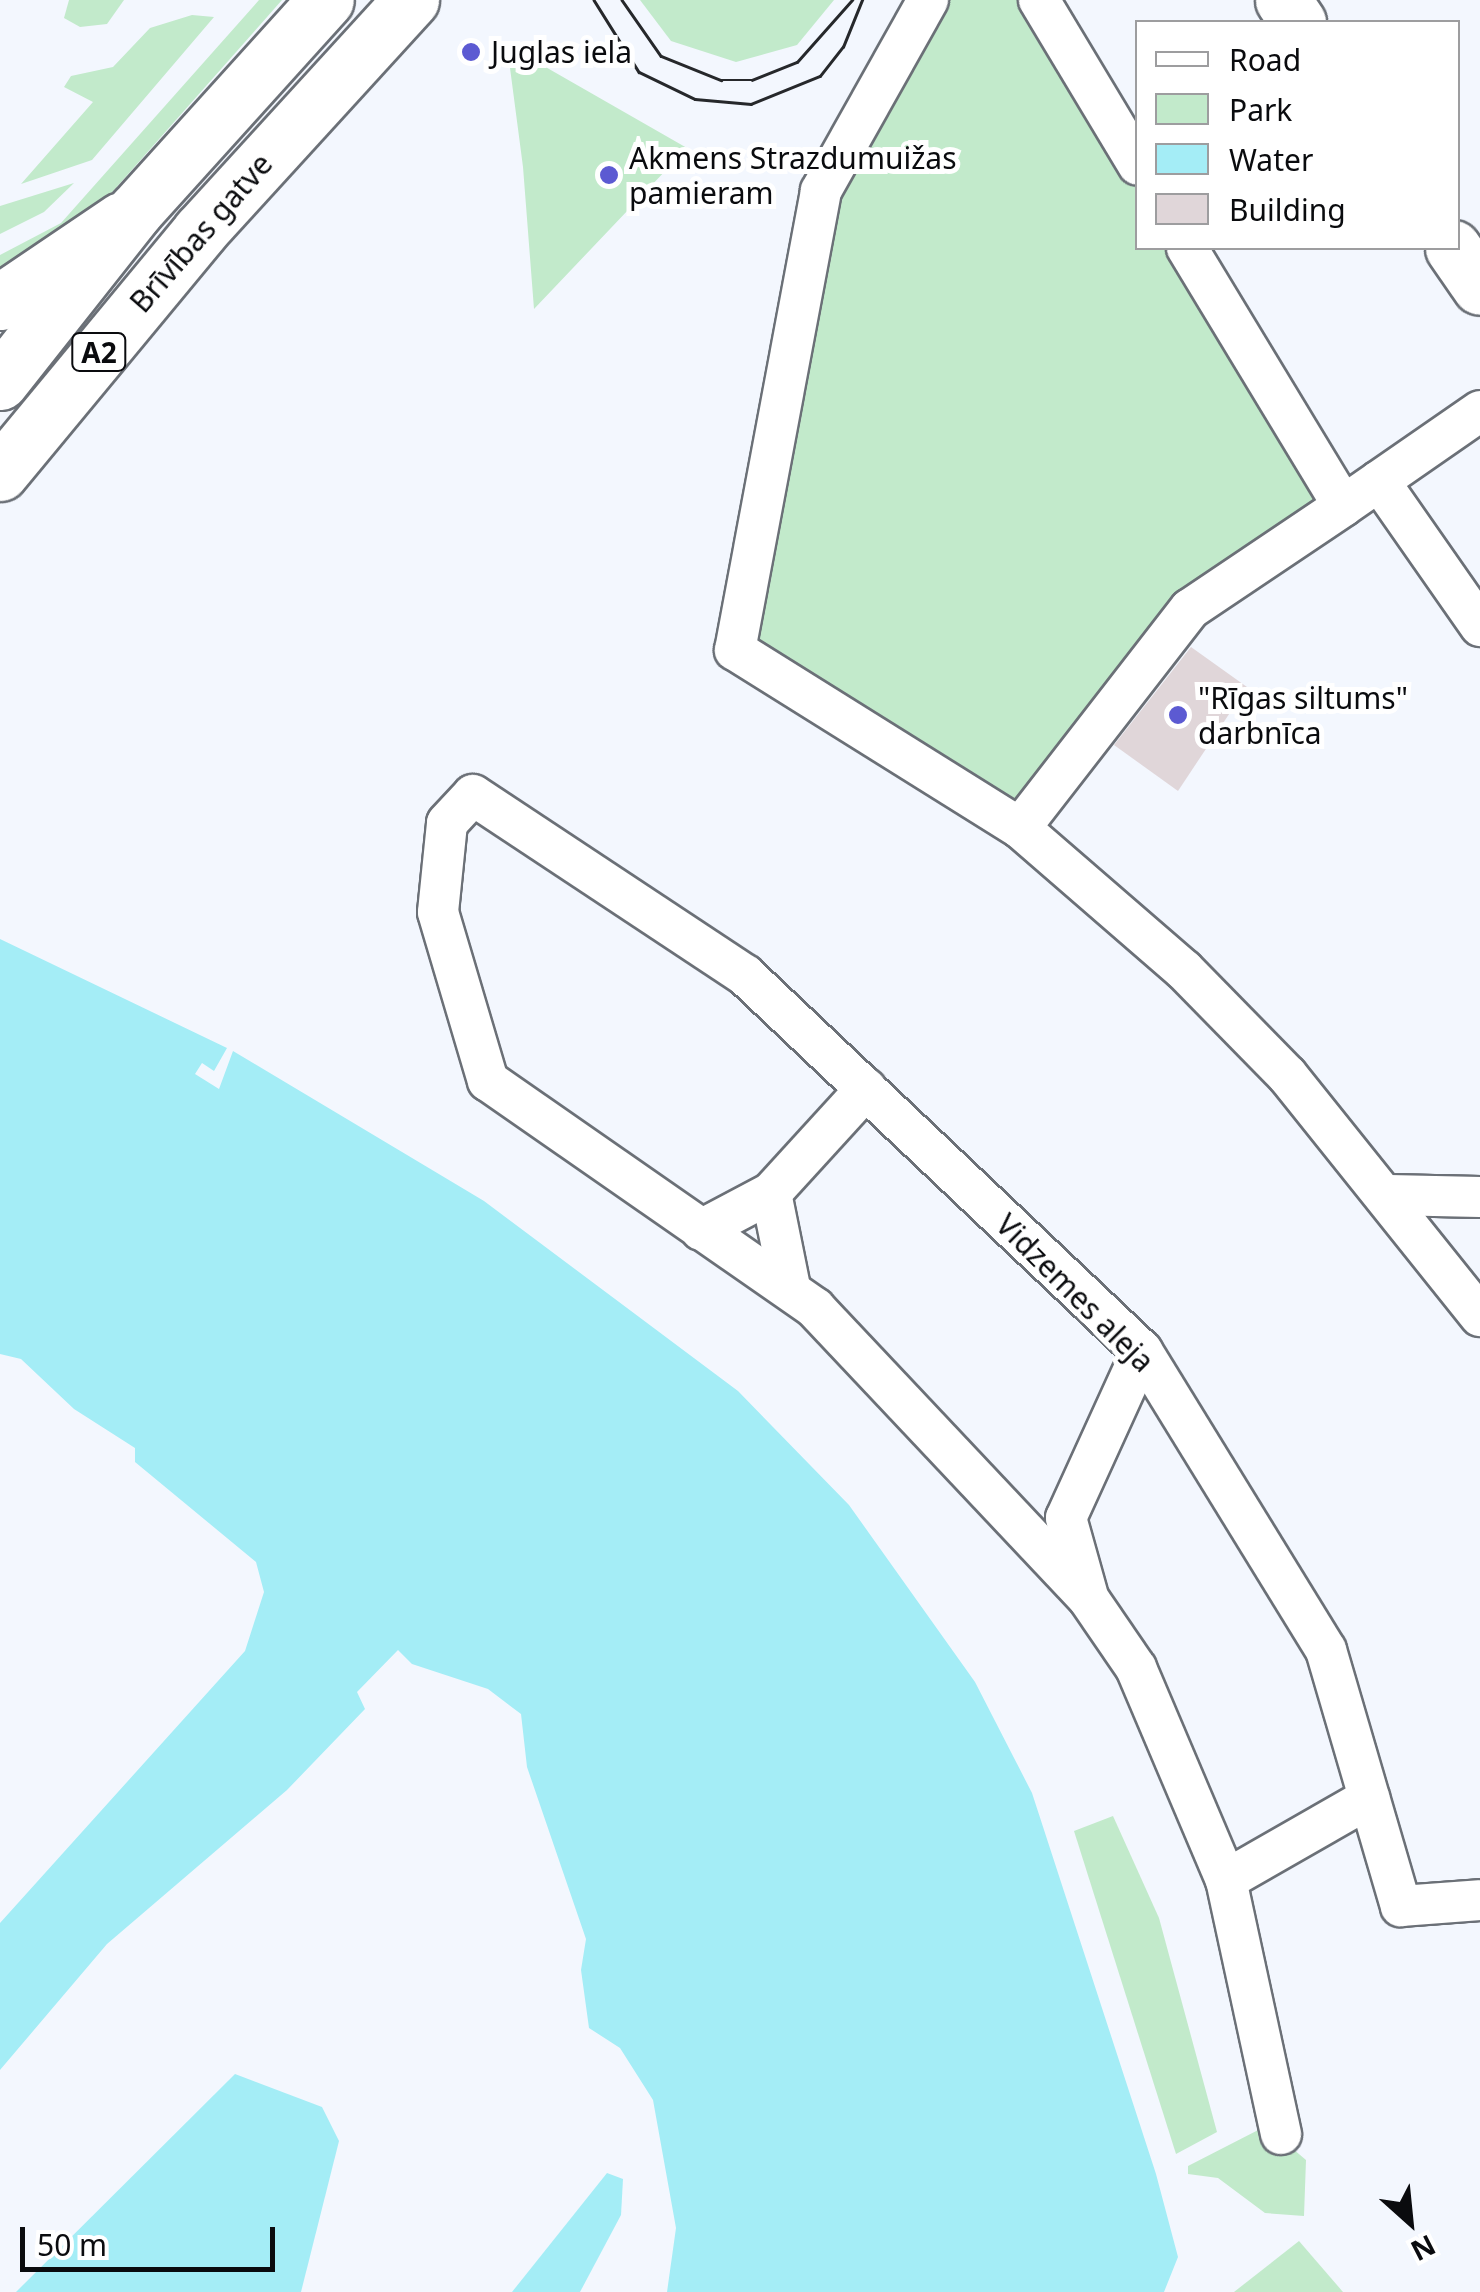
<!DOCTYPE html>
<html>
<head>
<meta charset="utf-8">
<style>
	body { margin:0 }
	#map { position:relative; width:1480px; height:2292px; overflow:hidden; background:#f3f7fe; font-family:"Noto Sans",sans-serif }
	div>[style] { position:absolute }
	.green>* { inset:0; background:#c2eacb }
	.water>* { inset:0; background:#a4edf6 }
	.building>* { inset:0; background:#e0d6d9 }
	.roads { filter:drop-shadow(2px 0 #6b7077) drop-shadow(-2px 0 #6b7077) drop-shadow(0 2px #6b7077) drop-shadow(0 -2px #6b7077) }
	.street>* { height:40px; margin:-20px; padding:0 20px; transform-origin:20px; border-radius:20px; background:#fff }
	.secondary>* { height:55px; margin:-27.5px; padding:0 27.5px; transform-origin:27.5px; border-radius:27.5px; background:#fff }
	.primary>* { height:55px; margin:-27.5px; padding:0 27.5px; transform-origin:27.5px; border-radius:27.5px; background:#fff }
	.highway>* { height:55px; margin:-27.5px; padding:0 27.5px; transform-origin:27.5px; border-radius:27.5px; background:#fff }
	.tram>* { height:2.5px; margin:-1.25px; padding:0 1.25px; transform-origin:1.25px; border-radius:1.25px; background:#26282b }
	.dots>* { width:28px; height:28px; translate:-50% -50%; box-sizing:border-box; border:5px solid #fff; border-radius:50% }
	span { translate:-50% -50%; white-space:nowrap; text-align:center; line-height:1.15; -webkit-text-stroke:10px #fff; paint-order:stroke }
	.shield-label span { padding:2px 8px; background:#fff; border:2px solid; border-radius:8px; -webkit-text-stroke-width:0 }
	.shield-label { font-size:28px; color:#0a0b0e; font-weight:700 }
	.poi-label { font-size:30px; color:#0a0b0e }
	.left { translate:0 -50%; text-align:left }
	.street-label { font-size:30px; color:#0a0b0e }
	.legend { position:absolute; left:1135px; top:20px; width:325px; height:230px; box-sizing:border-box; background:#fff; border:2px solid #9d9d9f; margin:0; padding:12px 18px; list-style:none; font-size:30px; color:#0a0b0e }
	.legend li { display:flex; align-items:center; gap:20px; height:50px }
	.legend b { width:50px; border:2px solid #9d9d9f }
	.north { position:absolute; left:1360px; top:2172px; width:100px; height:100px; -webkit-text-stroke:8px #fff; paint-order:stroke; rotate:153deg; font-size:28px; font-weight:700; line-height:40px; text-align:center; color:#0a0b0e }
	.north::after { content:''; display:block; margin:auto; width:35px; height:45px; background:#0a0b0e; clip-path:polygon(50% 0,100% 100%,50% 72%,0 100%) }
	.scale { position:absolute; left:20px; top:2227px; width:255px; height:45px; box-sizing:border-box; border:5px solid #0a0b0e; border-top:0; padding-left:12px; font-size:30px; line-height:35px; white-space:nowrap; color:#0a0b0e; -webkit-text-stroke:8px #fff; paint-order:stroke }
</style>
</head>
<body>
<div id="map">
	<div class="green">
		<i style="clip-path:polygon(69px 0,124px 0,107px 24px,80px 27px,64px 18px)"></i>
		<i style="clip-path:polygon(259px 0,282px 0,91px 216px,0 284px,0 255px,61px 223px)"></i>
		<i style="clip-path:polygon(640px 0,834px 0,797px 45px,736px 62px,671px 41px)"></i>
		<i style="clip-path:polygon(940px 0,1025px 0,1137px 185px,1138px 248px,1175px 248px,1329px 501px,1179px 606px,1016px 816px,748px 645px,830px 198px)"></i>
		<i style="clip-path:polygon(192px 15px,214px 17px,92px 160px,21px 184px,93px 102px,64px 87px,71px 76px,113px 67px,150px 28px)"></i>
		<i style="clip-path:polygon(507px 45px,687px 148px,534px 309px,523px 167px)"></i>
		<i style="clip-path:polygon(74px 183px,44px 212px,0 234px,0 206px)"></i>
		<i style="clip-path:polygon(1113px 1816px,1159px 1918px,1217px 2132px,1176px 2154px,1074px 1831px)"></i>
		<i style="clip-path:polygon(1266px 2126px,1306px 2160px,1304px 2216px,1265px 2213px,1218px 2178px,1188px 2174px,1188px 2166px)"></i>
		<i style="clip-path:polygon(1299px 2241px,1343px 2292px,1234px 2292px)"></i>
	</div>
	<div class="water">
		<i style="clip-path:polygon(0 939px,227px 1048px,214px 1071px,202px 1063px,195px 1074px,219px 1089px,233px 1051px,484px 1201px,738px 1391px,849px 1505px,975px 1682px,1032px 1793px,1156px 2174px,1178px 2257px,1164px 2292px,667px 2292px,676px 2228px,653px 2100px,620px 2048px,589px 2028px,581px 1970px,586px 1939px,527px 1767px,521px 1714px,488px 1689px,412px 1664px,398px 1650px,357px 1692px,365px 1709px,287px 1790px,107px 1944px,0 2070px,0 1923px,245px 1651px,264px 1592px,256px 1562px,135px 1462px,135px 1448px,74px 1409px,21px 1359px,0 1354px)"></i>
		<i style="clip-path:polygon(235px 2074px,322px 2107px,339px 2141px,301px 2292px,16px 2292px)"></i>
		<i style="clip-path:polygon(607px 2173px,623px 2179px,621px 2215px,580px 2292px,512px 2292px)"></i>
	</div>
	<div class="building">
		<i style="clip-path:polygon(1191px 647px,1247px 687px,1178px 791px,1114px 745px)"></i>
	</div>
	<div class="roads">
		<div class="street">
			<i style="left:928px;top:0;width:219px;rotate:119.3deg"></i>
			<i style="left:821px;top:191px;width:467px;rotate:100.6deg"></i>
			<i style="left:735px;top:650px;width:336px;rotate:32deg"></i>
			<i style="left:1020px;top:828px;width:217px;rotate:40.9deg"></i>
			<i style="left:1184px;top:970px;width:147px;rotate:45.6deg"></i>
			<i style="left:1287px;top:1075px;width:309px;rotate:51.3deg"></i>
			<i style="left:1039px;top:0;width:192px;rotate:59deg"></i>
			<i style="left:1187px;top:248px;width:301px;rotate:58.8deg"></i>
			<i style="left:1343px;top:506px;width:167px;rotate:-34.7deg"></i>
			<i style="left:1379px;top:481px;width:177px;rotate:55.1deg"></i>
			<i style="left:1020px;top:828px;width:277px;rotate:-52.2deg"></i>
			<i style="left:1190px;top:609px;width:184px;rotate:-33.9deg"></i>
			<i style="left:771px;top:1193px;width:96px;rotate:78.6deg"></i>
			<i style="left:1389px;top:1195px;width:91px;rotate:1.3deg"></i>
			<i style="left:701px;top:1230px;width:79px;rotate:-27.9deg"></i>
			<i style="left:771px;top:1193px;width:141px;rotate:-47.6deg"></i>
			<i style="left:1087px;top:1593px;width:78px;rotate:-105.6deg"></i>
			<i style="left:1066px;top:1518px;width:183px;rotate:-65.5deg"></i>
			<i style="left:1226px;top:1880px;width:165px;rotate:-29.8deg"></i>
			<i style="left:1281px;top:2134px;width:260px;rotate:-102.2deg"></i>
			<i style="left:1226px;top:1880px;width:230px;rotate:-113deg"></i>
			<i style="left:1136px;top:1668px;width:85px;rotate:-124.4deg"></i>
			<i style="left:1088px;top:1598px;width:398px;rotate:-133.3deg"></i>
			<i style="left:815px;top:1308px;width:398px;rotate:-145.2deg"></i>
			<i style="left:488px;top:1081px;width:176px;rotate:-106.5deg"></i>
			<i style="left:438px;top:912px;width:89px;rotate:-84.2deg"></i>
			<i style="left:447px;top:823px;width:38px;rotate:-47deg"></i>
			<i style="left:473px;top:795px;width:326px;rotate:33.5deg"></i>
			<i style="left:745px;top:975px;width:547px;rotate:43.44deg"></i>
			<i style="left:1142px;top:1351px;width:351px;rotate:58.4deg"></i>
			<i style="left:1326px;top:1650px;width:267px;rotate:73.7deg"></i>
			<i style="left:1401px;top:1906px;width:79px;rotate:-4.3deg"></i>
		</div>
		<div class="secondary">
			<i style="left:1283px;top:0;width:27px;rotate:56deg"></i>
			<i style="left:1453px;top:248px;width:47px;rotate:55.3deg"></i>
		</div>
		<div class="primary">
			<i style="left:0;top:302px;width:146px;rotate:-34.1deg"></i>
		</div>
		<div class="highway">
			<i style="left:0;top:382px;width:219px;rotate:-51.7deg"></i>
			<i style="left:136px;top:210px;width:283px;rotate:-47.9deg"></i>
			<i style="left:0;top:473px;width:314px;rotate:-50.4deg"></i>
			<i style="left:200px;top:231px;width:313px;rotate:-47.6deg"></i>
		</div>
	</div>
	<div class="tram">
		<i style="left:594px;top:0;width:85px;rotate:58deg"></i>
		<i style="left:639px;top:72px;width:62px;rotate:25.7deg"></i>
		<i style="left:695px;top:99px;width:56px;rotate:5.1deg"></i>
		<i style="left:751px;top:104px;width:74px;rotate:-22.1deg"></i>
		<i style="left:820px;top:76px;width:37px;rotate:-52deg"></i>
		<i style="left:843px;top:47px;width:51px;rotate:-68deg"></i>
		<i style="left:622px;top:0;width:68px;rotate:55.1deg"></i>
		<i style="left:661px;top:56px;width:65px;rotate:21.8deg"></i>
		<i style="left:721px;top:80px;width:31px"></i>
		<i style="left:752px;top:80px;width:48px;rotate:-21.8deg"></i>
		<i style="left:797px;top:62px;width:83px;rotate:-48.4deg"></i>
	</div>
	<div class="dots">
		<i style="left:471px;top:52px;background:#5c5ad2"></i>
		<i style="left:609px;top:175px;background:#5c5ad2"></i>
		<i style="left:1178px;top:715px;background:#5c5ad2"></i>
	</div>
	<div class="shield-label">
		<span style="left:99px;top:352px">A2</span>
	</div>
	<div class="poi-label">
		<span class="left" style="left:491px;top:52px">Juglas iela</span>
		<span class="left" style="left:629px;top:175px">Akmens Strazdumuižas<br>pamieram</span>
		<span class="left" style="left:1198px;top:715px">"Rīgas siltums"<br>darbnīca</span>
	</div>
	<div class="street-label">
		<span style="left:201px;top:233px;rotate:-49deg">Brīvības gatve</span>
		<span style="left:1075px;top:1293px;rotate:45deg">Vidzemes aleja</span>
	</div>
	<ul class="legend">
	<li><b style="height:12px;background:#fff"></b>Road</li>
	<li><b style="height:28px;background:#c2eacb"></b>Park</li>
	<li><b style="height:28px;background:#a4edf6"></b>Water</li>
	<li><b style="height:28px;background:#e0d6d9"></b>Building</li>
	</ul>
	<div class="north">N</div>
	<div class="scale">50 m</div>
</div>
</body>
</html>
